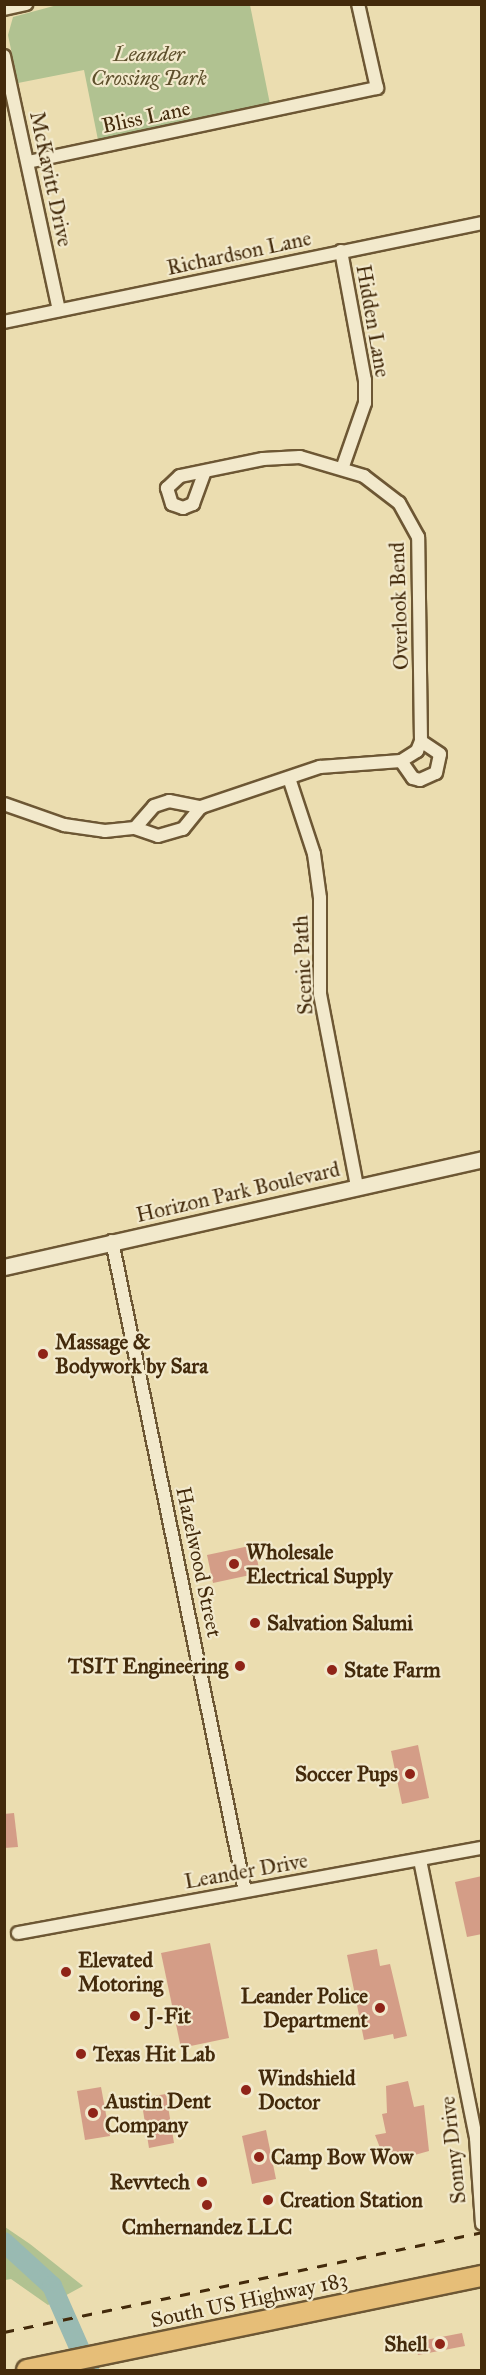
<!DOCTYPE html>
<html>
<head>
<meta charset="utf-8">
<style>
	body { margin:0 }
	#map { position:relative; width:486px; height:2375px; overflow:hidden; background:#ebddb0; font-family:"IM FELL Great Primer",serif }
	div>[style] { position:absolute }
	.green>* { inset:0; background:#b1c291 }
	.river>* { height:20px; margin:-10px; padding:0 10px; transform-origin:10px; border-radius:10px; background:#99bab2 }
	.building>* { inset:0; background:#d49d87 }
	.roads { filter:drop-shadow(2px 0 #6d5734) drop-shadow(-2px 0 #6d5734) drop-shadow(0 2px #6d5734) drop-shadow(0 -2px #6d5734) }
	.minor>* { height:12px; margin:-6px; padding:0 6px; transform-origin:6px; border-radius:6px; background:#f2e9cc }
	.tertiary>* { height:15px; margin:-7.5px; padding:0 7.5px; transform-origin:7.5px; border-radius:7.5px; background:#f2e9cc }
	.primary>* { height:20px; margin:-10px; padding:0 10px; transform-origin:10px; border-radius:10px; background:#e6be78 }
	.rail>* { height:3px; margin-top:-1.5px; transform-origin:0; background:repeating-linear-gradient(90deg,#432a0b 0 10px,transparent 0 20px) }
	.dots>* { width:16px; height:16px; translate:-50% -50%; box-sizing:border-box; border:3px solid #f2e9cc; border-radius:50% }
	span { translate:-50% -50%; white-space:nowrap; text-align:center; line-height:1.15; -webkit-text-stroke:4.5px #f2e9cc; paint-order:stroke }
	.park-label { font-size:21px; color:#5e502c; font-style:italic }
	.street-label { font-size:21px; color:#432a0b }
	.poi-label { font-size:21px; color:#432a0b; font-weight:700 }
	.left { translate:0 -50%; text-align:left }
	.right { translate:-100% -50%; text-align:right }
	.frame { position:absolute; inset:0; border:6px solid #432a0b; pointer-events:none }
</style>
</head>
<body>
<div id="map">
	<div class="green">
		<i style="clip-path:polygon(61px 4px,250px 5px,270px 104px,98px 140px,84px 70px,18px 83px,8px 35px,13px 17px)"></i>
		<i style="clip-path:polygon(5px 2227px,30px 2244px,83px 2286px,48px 2305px,11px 2279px,5px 2280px)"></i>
	</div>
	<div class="river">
		<i style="left:4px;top:2242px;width:65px;rotate:42.5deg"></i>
		<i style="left:52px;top:2286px;width:92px;rotate:66.2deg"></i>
	</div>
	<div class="building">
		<i style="clip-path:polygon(254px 1545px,260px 1573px,213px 1583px,207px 1555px)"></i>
		<i style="clip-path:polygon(418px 1745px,429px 1798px,402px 1804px,391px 1751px)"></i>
		<i style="clip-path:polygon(14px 1813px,18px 1847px,4px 1848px,4px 1814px)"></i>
		<i style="clip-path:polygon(482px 1876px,482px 1934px,467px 1937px,455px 1882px)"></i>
		<i style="clip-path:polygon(210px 1943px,229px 2038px,181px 2048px,161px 1953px)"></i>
		<i style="clip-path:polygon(377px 1949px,380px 1966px,390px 1964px,407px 2036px,394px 2039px,393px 2034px,364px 2040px,347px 1955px)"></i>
		<i style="clip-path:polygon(408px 2081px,414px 2107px,424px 2105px,429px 2151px,386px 2163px,375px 2135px,386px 2133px,382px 2114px,387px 2113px,386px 2086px)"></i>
		<i style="clip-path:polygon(101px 2087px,110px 2136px,85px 2140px,77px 2091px)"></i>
		<i style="clip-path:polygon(166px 2094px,174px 2143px,149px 2148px,141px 2098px)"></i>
		<i style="clip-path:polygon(266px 2130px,276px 2179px,252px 2184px,242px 2136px)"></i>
		<i style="clip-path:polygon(462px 2333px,465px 2346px,418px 2355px,415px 2342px)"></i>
	</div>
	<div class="roads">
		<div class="minor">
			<i style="left:4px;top:9px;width:23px;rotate:-13deg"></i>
			<i style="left:4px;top:56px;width:260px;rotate:77.8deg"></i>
			<i style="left:28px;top:162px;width:357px;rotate:-12deg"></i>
			<i style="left:377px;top:88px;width:86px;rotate:-102.7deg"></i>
			<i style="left:341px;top:251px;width:131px;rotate:79.5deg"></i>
			<i style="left:365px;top:380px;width:23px;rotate:90deg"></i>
			<i style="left:365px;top:403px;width:67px;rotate:109.2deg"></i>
			<i style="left:4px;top:322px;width:488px;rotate:-11.7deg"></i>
			<i style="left:401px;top:761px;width:21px;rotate:55deg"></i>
			<i style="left:413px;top:778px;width:7px;rotate:16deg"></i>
			<i style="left:420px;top:780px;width:17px;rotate:-24deg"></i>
			<i style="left:436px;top:773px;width:19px;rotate:-78deg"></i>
			<i style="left:440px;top:754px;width:23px;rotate:-146deg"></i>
			<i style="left:289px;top:778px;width:80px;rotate:71.8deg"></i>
			<i style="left:314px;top:854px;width:44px;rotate:82.2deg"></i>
			<i style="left:320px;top:898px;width:96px;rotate:90deg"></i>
			<i style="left:320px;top:994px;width:197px;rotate:79.1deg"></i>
			<i style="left:4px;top:804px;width:64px;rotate:19.3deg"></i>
			<i style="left:64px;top:825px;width:41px;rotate:8.3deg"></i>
			<i style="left:105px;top:831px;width:30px;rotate:-6deg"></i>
			<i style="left:135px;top:828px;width:24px;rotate:19deg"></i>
			<i style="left:158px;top:836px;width:26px;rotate:-16deg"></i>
			<i style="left:183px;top:829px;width:28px;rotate:-51deg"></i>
			<i style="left:135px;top:828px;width:29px;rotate:-49deg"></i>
			<i style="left:154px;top:806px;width:16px;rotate:-18deg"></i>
			<i style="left:169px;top:801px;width:33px;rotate:11deg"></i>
			<i style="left:201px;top:807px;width:126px;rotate:-18.6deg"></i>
			<i style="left:320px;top:767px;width:81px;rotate:-4.2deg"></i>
			<i style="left:401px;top:761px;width:19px;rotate:-32deg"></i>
			<i style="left:417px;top:751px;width:11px;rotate:-68deg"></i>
			<i style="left:421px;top:741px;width:204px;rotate:-90.8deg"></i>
			<i style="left:418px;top:537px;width:39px;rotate:-119deg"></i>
			<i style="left:399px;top:503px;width:44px;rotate:-142.4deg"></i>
			<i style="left:364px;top:476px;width:67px;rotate:-163.5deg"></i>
			<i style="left:300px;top:457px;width:37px;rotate:177deg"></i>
			<i style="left:263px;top:459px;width:85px;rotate:168.4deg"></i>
			<i style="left:180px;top:476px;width:18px;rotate:137deg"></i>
			<i style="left:167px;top:488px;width:17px;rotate:73deg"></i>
			<i style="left:172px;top:504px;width:12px;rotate:20deg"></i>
			<i style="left:183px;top:508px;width:11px;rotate:-22deg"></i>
			<i style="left:193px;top:504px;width:32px;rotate:-70deg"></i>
			<i style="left:112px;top:1241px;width:663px;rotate:78.44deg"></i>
			<i style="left:420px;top:1860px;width:284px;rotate:78.6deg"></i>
			<i style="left:476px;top:2138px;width:86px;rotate:86deg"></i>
			<i style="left:18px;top:1933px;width:472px;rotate:-10.4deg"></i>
		</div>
		<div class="tertiary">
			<i style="left:4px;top:1267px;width:490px;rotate:-12.7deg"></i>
		</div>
		<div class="primary">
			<i style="left:27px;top:2370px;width:465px;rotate:-11.7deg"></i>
		</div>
	</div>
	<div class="rail">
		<i style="left:4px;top:2332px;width:488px;rotate:-11.8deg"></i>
	</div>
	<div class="dots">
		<i style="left:43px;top:1354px;background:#8f2418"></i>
		<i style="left:234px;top:1564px;background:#8f2418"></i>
		<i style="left:255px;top:1623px;background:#8f2418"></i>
		<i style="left:240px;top:1666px;background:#8f2418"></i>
		<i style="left:332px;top:1670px;background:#8f2418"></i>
		<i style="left:410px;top:1774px;background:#8f2418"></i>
		<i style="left:66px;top:1972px;background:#8f2418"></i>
		<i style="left:380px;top:2008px;background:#8f2418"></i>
		<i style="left:135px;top:2016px;background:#8f2418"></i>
		<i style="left:81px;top:2054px;background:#8f2418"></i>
		<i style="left:246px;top:2090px;background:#8f2418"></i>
		<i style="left:93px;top:2113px;background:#8f2418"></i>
		<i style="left:259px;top:2157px;background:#8f2418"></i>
		<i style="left:202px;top:2182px;background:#8f2418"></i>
		<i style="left:268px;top:2200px;background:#8f2418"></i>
		<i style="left:207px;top:2205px;background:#8f2418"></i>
		<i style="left:440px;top:2344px;background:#8f2418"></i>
	</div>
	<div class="park-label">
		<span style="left:149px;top:66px">Leander<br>Crossing Park</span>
	</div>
	<div class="street-label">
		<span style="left:146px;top:117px;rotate:-12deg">Bliss Lane</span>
		<span style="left:51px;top:179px;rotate:78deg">McKavitt Drive</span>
		<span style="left:239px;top:253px;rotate:-12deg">Richardson Lane</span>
		<span style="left:373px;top:321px;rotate:80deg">Hidden Lane</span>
		<span style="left:399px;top:606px;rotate:-92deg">Overlook Bend</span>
		<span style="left:303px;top:965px;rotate:-93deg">Scenic Path</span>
		<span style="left:238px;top:1192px;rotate:-13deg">Horizon Park Boulevard</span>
		<span style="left:199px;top:1562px;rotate:78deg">Hazelwood Street</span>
		<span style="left:246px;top:1871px;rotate:-10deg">Leander Drive</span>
		<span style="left:453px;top:2150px;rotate:-96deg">Sonny Drive</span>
		<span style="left:249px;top:2300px;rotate:-12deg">South US Highway 183</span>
	</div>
	<div class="poi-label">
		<span class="left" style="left:55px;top:1354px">Massage &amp;<br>Bodywork by Sara</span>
		<span class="left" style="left:246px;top:1564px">Wholesale<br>Electrical Supply</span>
		<span class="left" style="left:267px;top:1623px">Salvation Salumi</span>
		<span class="right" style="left:228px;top:1666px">TSIT Engineering</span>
		<span class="left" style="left:344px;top:1670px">State Farm</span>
		<span class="right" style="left:398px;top:1774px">Soccer Pups</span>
		<span class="left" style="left:78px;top:1972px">Elevated<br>Motoring</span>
		<span class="right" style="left:368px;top:2008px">Leander Police<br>Department</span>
		<span class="left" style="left:147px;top:2016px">J-Fit</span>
		<span class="left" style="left:93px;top:2054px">Texas Hit Lab</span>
		<span class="left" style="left:258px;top:2090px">Windshield<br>Doctor</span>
		<span class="left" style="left:105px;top:2113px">Austin Dent<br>Company</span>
		<span class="left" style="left:271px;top:2157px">Camp Bow Wow</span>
		<span class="right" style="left:190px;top:2182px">Revvtech</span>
		<span class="left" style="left:280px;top:2200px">Creation Station</span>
		<span style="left:207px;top:2227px">Cmhernandez LLC</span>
		<span class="right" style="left:428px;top:2344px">Shell</span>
	</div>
	<div class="frame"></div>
</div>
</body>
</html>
